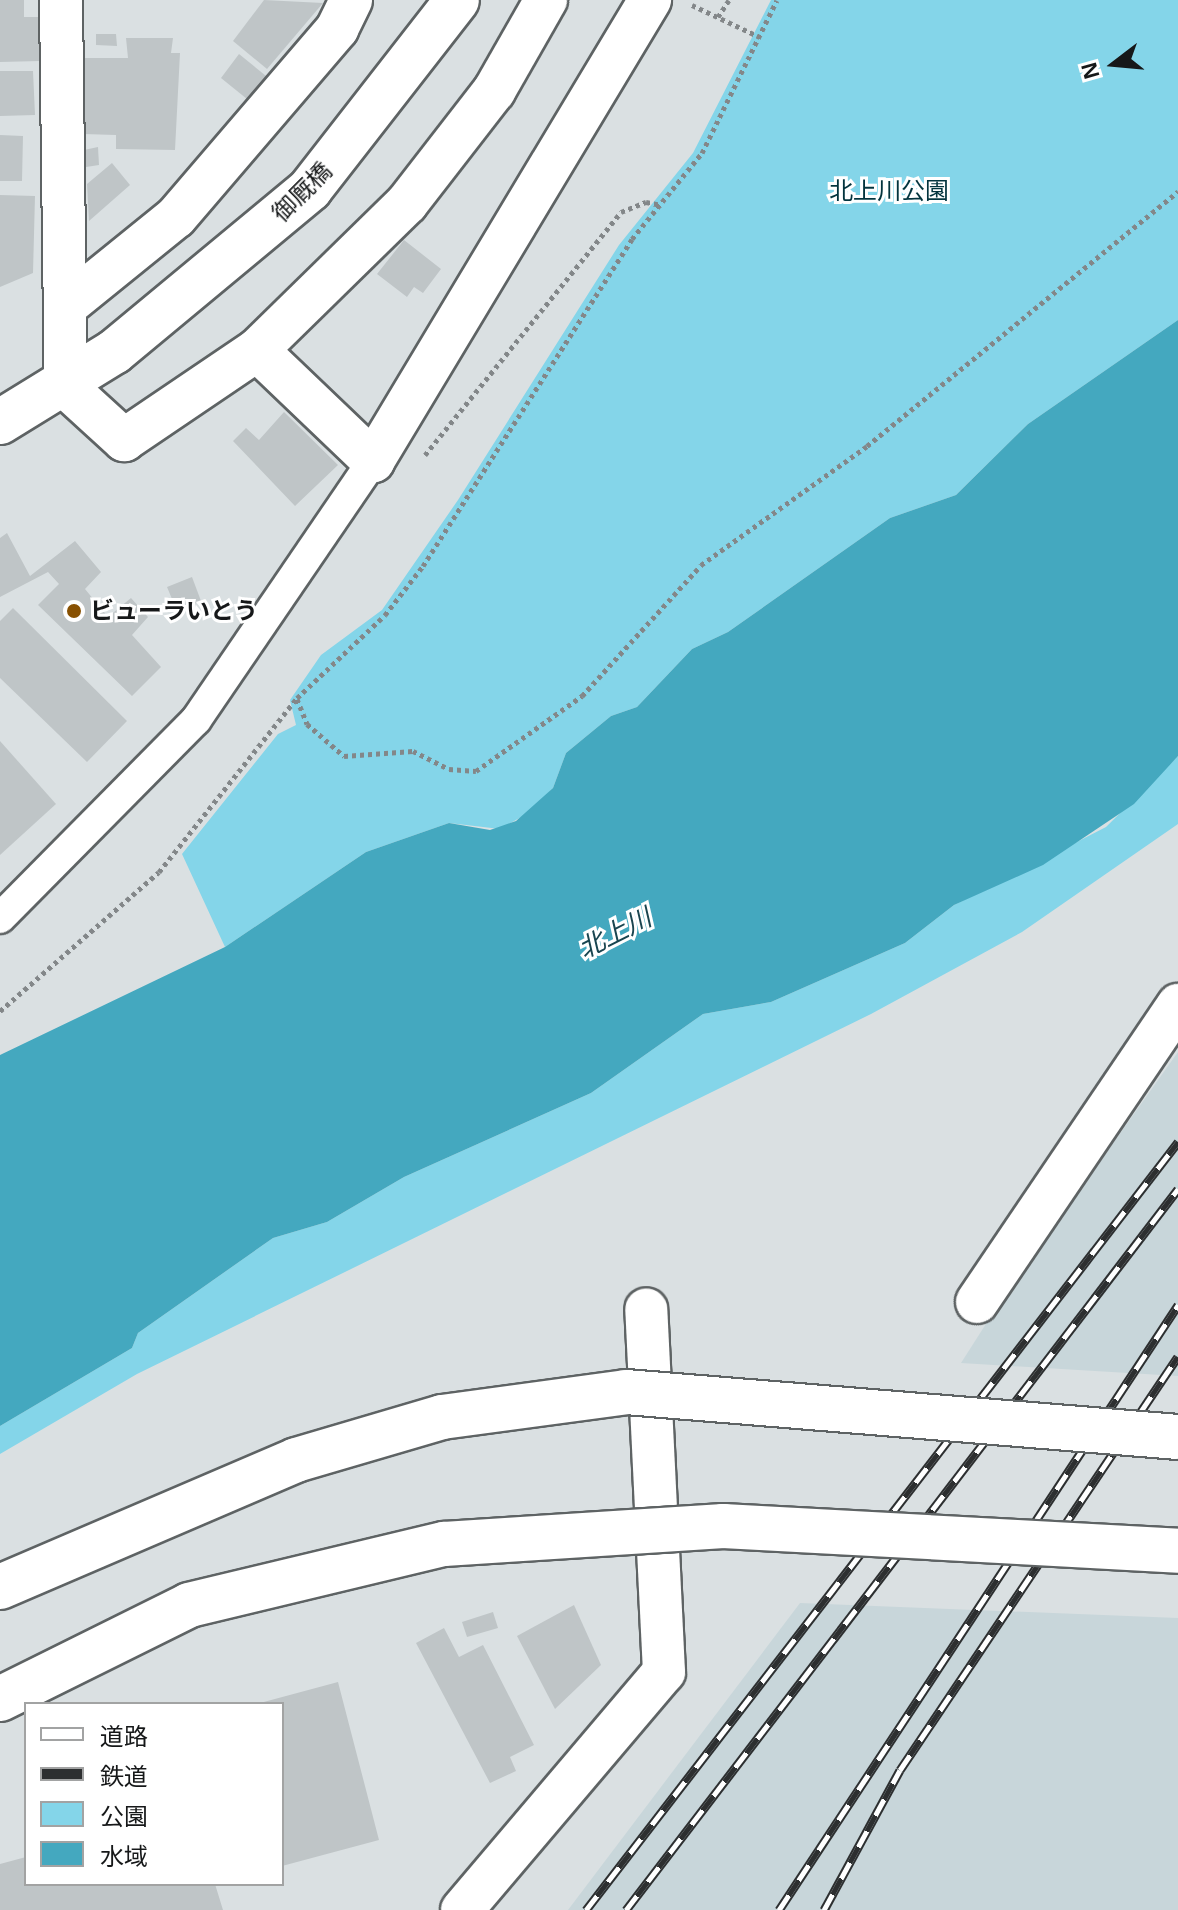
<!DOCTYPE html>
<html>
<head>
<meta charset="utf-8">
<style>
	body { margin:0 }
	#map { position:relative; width:1178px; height:1910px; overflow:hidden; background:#dae0e2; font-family:Arial,"Noto Sans JP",sans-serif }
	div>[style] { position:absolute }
	.built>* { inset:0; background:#c8d6da }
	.green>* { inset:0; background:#84d5e9 }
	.water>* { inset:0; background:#44a8bf }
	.building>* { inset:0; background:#bfc5c7 }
	.path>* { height:5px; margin-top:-2.5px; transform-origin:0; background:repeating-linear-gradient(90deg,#838789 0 4px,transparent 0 8px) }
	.roads { filter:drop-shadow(2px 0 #5e6364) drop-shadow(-2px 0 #5e6364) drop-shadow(0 2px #5e6364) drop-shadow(0 -2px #5e6364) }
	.pedestrian>* { height:30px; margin:-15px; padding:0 15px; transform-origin:15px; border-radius:15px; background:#fff }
	.minor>* { height:42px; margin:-21px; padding:0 21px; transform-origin:21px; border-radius:21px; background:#fff }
	.tertiary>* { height:44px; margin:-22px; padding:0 22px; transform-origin:22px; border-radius:22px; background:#fff }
	.rail>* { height:9px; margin-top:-4.5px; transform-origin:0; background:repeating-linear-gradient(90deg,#fff 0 18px,#2d2f30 0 36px); box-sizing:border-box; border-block:2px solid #2d2f30 }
	.bridges { filter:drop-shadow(2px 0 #5e6364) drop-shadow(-2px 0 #5e6364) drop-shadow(0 2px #5e6364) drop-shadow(0 -2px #5e6364) }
	.tertiary-bridge>* { height:44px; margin:-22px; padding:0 22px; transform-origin:22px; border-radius:22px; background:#fff }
	.dots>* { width:22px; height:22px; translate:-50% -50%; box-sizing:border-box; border:4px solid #fff; border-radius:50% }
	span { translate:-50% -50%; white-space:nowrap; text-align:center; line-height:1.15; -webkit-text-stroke:6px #fff; paint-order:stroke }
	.park-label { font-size:24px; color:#03343e }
	.street-label { font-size:24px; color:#161819 }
	.poi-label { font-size:24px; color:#161819; font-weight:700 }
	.left { translate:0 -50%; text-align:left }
	.water-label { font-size:26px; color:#194550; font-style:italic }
	.legend { position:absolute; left:24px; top:1702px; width:260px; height:184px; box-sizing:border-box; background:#fff; border:2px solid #a2a3a3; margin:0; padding:10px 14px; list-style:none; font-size:24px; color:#161819 }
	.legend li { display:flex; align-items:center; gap:16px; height:40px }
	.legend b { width:40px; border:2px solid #a2a3a3 }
	.north { position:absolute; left:1074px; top:24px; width:80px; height:80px; -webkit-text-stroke:6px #fff; paint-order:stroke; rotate:254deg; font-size:22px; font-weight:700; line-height:32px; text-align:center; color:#161819 }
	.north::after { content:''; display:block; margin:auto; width:28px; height:36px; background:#161819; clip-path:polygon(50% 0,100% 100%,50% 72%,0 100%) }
</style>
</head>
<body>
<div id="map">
	<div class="built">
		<i style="clip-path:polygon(1178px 1052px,1178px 1376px,961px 1363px,998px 1305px)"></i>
		<i style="clip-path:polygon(800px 1603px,1178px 1618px,1178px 1910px,568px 1910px)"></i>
	</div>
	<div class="green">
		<i style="clip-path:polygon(771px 0,1178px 0,1178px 320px,1028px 424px,956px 495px,890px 518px,728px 632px,692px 649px,637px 707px,611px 716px,566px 753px,553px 788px,530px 812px,500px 829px,449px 823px,366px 852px,225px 947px,182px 854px,278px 734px,296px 725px,290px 700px,321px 655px,382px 610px,458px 500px,619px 245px,693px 153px)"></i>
		<i style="clip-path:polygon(1178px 756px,1178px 824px,1022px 932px,871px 1014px,137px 1374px,0 1454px,0 1426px,132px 1348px,138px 1333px,273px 1238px,327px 1222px,404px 1177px,591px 1093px,703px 1014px,771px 1002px,905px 943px,954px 905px,1106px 827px)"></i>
	</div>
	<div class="water">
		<i style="clip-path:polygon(1178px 320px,1178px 756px,1134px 804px,1043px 865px,954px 905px,905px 943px,771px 1002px,703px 1014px,591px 1093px,404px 1177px,327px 1222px,273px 1238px,138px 1333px,132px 1348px,0 1426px,0 1055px,225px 947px,366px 852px,449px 823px,490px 830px,516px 821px,553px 788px,566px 753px,611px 716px,637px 707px,692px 649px,728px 632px,890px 518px,956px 495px,1028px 424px)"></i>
	</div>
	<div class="building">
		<i style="clip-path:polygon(0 0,24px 0,24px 17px,41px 17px,40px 61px,0 62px)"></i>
		<i style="clip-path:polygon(264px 0,323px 3px,267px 69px,233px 41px)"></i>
		<i style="clip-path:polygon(96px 34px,116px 34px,117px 46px,96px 45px)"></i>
		<i style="clip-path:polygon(126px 38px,173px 38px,171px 53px,180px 53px,175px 150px,116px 149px,116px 135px,83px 134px,83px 58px,128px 58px)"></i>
		<i style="clip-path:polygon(239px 54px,266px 76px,247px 99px,221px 78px)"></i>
		<i style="clip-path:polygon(0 71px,33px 71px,35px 115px,0 116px)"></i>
		<i style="clip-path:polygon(0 135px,23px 136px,22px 181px,0 181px)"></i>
		<i style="clip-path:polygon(98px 147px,99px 165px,86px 167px,84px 150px)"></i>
		<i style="clip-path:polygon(112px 163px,130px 185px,89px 221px,87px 184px)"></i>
		<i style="clip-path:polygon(0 195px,35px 196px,33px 273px,0 287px)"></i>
		<i style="clip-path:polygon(404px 240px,441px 269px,423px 293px,414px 287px,407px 297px,377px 274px)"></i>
		<i style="clip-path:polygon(284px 412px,338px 465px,295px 506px,233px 441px,246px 428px,259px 440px)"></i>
		<i style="clip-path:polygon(7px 533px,30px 576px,75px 541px,101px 572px,85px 589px,108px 617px,131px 598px,148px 617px,132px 635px,161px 667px,132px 696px,38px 605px,59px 584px,48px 572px,0 597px,0 538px)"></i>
		<i style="clip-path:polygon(192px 577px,201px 601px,177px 611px,167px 587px)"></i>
		<i style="clip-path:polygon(13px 608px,127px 721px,87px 762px,0 678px,0 621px)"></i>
		<i style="clip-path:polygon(0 741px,56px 804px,0 855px)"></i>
		<i style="clip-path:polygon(574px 1605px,601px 1665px,555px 1709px,517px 1636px)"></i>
		<i style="clip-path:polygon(493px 1612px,498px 1628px,467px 1637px,462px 1622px)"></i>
		<i style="clip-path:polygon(444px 1628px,459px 1657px,483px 1645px,534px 1745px,510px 1757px,516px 1771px,490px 1783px,416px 1643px)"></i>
		<i style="clip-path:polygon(338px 1682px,379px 1840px,282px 1866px,282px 1704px,260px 1703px)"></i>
		<i style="clip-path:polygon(26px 1857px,26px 1884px,215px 1884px,223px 1910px,0 1910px,0 1864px)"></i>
	</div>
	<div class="path">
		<i style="left:692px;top:5px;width:75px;rotate:25.2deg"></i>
		<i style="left:718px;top:17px;width:20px;rotate:-57deg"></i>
		<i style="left:425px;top:455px;width:312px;rotate:-51.1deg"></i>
		<i style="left:621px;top:212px;width:27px;rotate:-22deg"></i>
		<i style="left:646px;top:202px;width:16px;rotate:11deg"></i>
		<i style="left:297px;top:699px;width:27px;rotate:68deg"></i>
		<i style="left:307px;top:724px;width:49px;rotate:40.9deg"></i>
		<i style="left:344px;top:756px;width:69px;rotate:-4.1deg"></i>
		<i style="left:413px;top:751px;width:40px;rotate:26.6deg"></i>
		<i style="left:449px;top:769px;width:27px;rotate:4deg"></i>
		<i style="left:476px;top:771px;width:130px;rotate:-35.3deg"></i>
		<i style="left:582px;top:696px;width:177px;rotate:-47.7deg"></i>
		<i style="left:701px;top:565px;width:204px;rotate:-35.6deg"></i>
		<i style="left:867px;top:446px;width:402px;rotate:-39.3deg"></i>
		<i style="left:0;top:1011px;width:211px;rotate:-41.2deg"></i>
		<i style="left:159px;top:872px;width:222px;rotate:-51.6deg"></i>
		<i style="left:297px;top:698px;width:121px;rotate:-43.3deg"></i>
		<i style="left:385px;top:615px;width:62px;rotate:-52.2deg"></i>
		<i style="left:423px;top:566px;width:388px;rotate:-57.4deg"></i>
		<i style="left:632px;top:239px;width:111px;rotate:-50.9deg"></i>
		<i style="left:702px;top:153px;width:170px;rotate:-63.9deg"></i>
	</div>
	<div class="roads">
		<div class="pedestrian">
			<i style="left:0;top:918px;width:279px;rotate:-45.3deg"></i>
			<i style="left:196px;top:720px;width:314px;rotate:-55.7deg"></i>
		</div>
		<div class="minor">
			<i style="left:61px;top:0;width:387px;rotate:89.3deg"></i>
			<i style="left:66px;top:387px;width:79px;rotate:42.4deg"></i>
			<i style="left:124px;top:440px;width:161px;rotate:-34.1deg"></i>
			<i style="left:257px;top:350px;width:210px;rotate:-44.4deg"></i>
			<i style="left:407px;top:203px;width:142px;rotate:-52.2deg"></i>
			<i style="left:494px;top:91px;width:105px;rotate:-60.3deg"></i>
			<i style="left:66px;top:306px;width:141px;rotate:-39deg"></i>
			<i style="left:176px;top:217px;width:248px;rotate:-49.4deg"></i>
			<i style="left:337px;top:29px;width:32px;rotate:-64deg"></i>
			<i style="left:257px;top:350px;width:161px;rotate:43.7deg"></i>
			<i style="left:373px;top:461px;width:538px;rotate:-59deg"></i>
			<i style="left:977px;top:1302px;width:359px;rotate:-55.9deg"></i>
			<i style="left:462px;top:1910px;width:312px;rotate:-49.7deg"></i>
			<i style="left:664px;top:1672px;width:363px;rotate:-92.8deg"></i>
		</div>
		<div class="tertiary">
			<i style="left:0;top:422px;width:134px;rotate:-31.6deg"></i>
			<i style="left:114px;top:352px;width:255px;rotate:-39.7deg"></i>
			<i style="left:310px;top:189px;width:239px;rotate:-52.1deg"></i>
		</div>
	</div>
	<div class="rail">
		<i style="left:586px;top:1910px;width:970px;rotate:-52.37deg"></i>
		<i style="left:626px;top:1910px;width:908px;rotate:-52.56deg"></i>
		<i style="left:779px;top:1910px;width:725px;rotate:-56.59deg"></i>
		<i style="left:824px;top:1910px;width:159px;rotate:-61.5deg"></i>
		<i style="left:900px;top:1770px;width:498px;rotate:-56.1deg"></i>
	</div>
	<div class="bridges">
		<div class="tertiary-bridge">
			<i style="left:0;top:1587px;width:322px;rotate:-23.2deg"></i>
			<i style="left:296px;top:1460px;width:152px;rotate:-16.4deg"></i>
			<i style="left:442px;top:1417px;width:186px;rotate:-7.7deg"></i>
			<i style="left:626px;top:1392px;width:554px;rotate:4.66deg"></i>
			<i style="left:0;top:1699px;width:211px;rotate:-26.4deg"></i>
			<i style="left:189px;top:1605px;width:262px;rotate:-13.5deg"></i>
			<i style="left:444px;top:1544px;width:280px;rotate:-3.7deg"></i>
			<i style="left:723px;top:1526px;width:456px;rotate:3.1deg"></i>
		</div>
	</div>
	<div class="dots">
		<i style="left:74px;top:611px;background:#885102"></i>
	</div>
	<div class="park-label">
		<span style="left:889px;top:191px">北上川公園</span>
	</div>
	<div class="street-label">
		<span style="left:302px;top:192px;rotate:-45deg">御厩橋</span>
	</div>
	<div class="poi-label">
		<span class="left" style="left:90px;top:611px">ビューラいとう</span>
	</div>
	<div class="water-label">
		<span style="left:615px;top:934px;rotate:-27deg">北上川</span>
	</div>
	<ul class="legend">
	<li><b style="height:10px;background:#fff"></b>道路</li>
	<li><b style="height:10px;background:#2d2f30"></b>鉄道</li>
	<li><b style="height:22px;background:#84d5e9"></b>公園</li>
	<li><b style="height:22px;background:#44a8bf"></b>水域</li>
	</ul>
	<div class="north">N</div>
</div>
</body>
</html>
